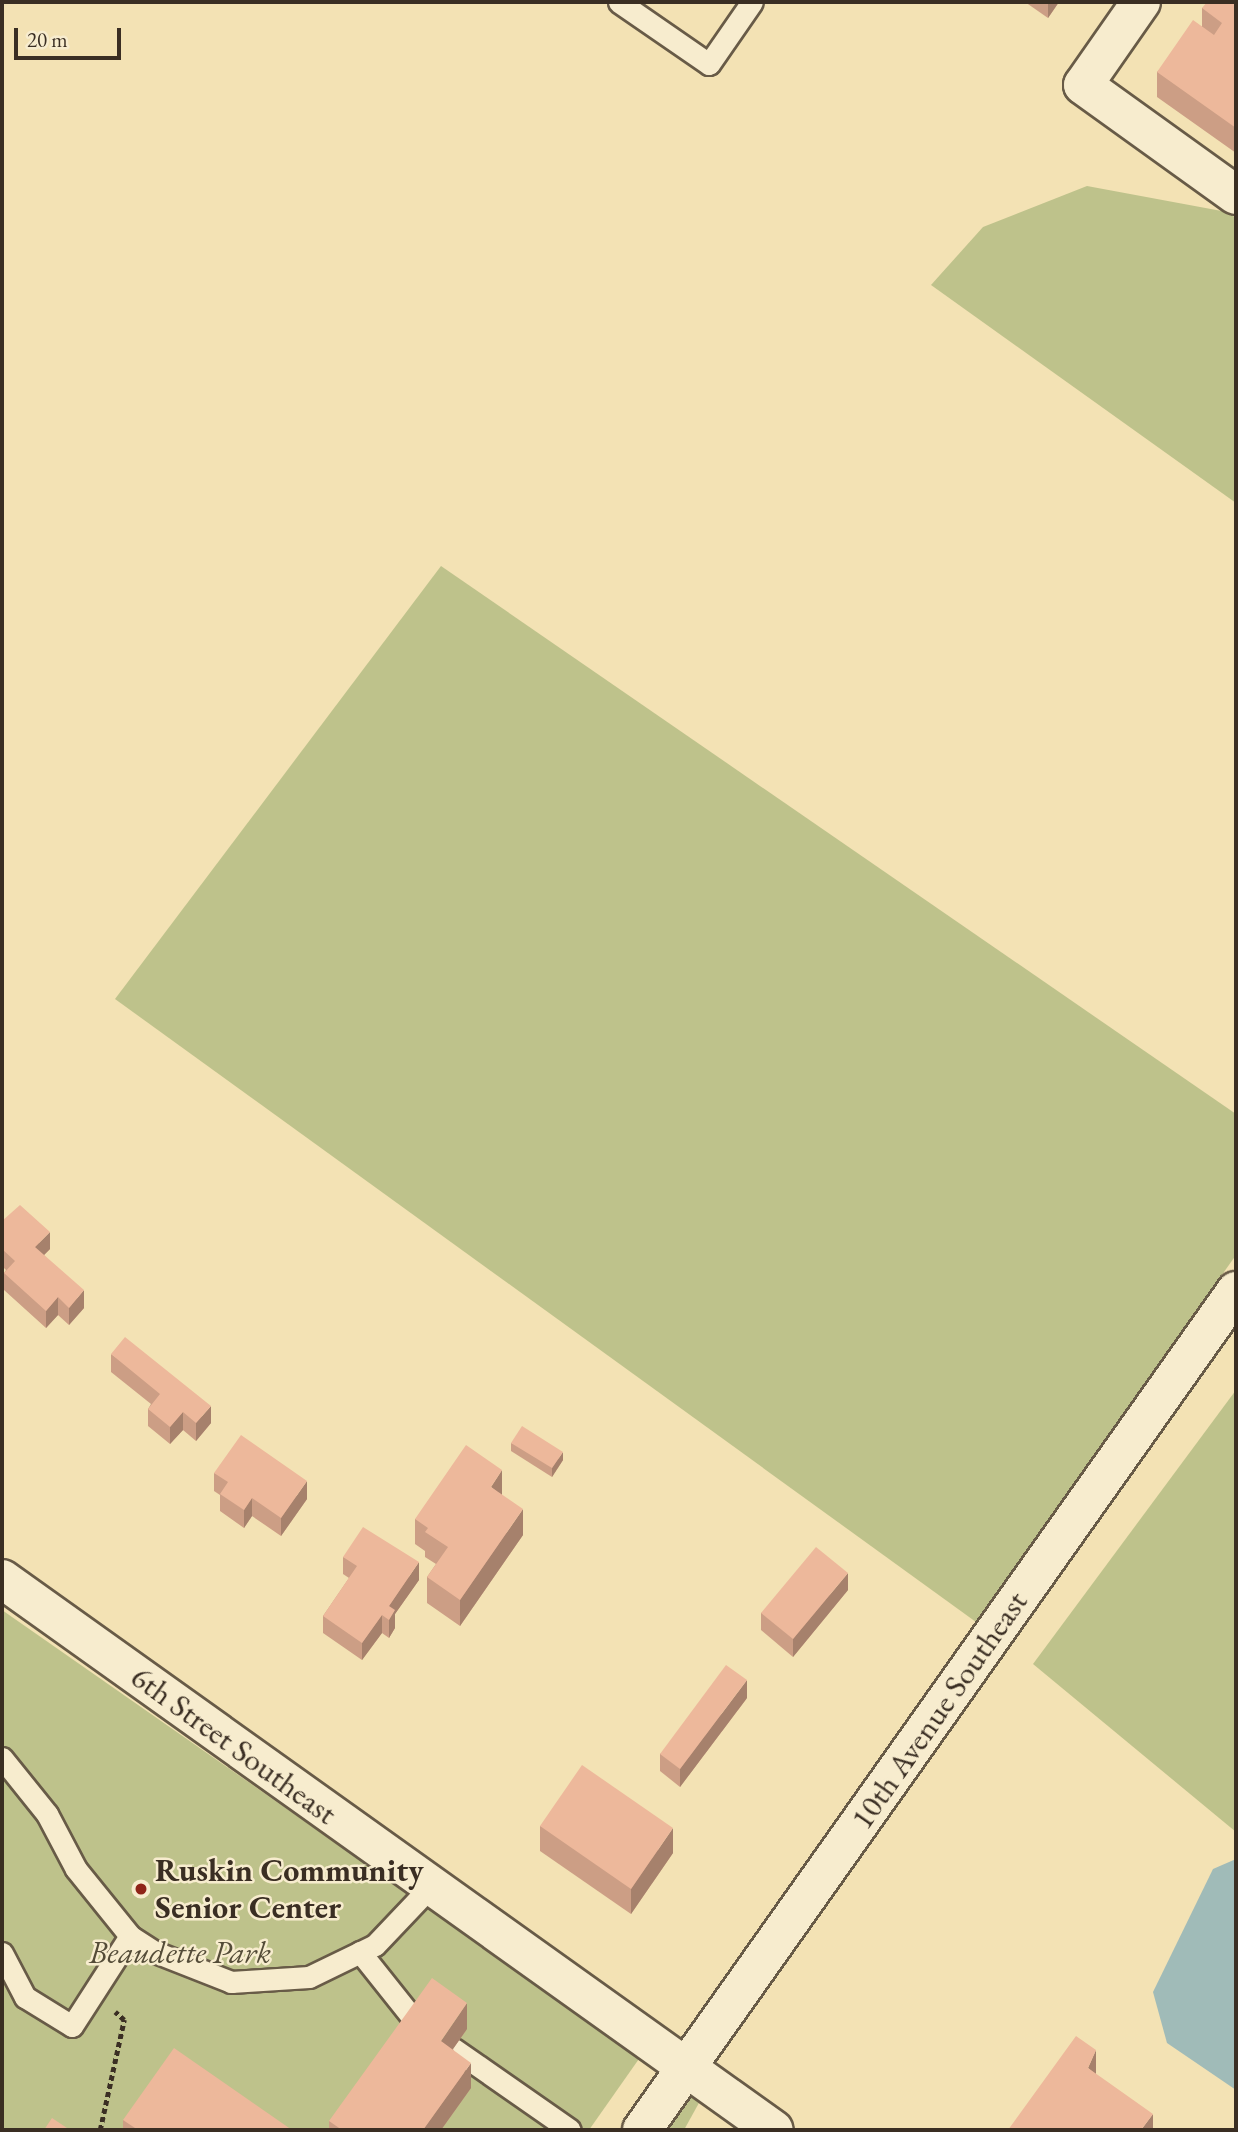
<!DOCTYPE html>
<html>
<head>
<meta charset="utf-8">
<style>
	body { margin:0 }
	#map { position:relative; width:1238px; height:2132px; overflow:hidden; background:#f3e2b4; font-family:"EB Garamond",serif }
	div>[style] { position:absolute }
	.green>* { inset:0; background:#bec28b }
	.water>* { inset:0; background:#a0bbb8 }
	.path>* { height:4.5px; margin-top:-2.25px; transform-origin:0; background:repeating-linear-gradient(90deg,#3a2e23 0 5px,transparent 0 8.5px) }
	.roads { filter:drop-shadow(2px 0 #685b47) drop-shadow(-2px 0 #685b47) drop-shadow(0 2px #685b47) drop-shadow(0 -2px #685b47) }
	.service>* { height:21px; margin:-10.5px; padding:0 10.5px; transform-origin:10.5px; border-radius:10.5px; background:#f7ecce }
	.minor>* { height:38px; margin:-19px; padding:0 19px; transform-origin:19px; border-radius:19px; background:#f7ecce }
	.wall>* { inset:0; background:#cc9e85 }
	.shaded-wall>* { inset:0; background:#a6816c }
	.building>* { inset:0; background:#edb89b }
	.dots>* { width:19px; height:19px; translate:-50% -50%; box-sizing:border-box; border:4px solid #f7ecce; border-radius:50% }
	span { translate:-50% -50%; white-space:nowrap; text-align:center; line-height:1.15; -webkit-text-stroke:5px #f7ecce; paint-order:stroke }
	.street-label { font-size:32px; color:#3a2e23 }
	.poi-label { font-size:32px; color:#3a2e23; font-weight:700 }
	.left { translate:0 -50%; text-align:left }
	.park-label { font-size:32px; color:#544c38; font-style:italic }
	.frame { position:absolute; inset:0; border:4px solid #3a2e23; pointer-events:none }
	.scale { position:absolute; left:14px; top:28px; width:107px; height:32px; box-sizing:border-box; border:4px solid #3a2e23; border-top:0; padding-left:9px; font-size:21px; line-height:24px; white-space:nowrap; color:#3a2e23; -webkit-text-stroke:5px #f7ecce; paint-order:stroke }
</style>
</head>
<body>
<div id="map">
	<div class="green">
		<i style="clip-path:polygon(1087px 186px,1227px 212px,1236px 218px,1236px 503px,931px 285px,983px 227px)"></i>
		<i style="clip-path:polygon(441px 566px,1236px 1114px,1236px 1255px,976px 1622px,115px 999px)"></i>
		<i style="clip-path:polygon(1236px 1390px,1236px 1832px,1033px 1664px)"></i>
		<i style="clip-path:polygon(2px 1610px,641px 2056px,589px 2130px,2px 2130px)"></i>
		<i style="clip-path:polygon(691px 2095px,700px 2101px,684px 2130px,666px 2130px)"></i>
	</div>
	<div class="water">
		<i style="clip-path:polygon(1236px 1859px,1236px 2090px,1167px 2043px,1153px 1992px,1213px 1869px)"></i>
	</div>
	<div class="path">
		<i style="left:100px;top:2130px;width:113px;rotate:-77.7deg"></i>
		<i style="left:124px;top:2020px;width:12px;rotate:-138deg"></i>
	</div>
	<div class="roads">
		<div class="service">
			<i style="left:619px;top:2px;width:109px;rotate:34.6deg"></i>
			<i style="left:709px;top:64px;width:75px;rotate:-55.3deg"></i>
			<i style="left:2px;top:1758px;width:72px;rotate:51.2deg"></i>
			<i style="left:47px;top:1814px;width:62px;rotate:62.2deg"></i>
			<i style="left:76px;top:1869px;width:86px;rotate:51.1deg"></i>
			<i style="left:360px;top:1952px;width:87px;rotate:51.5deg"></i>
			<i style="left:2px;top:1953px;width:50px;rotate:62.4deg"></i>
			<i style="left:25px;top:1997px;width:55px;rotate:31.7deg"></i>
			<i style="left:72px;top:2026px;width:107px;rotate:-57.2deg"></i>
			<i style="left:130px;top:1936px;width:30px;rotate:33deg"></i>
			<i style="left:155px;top:1952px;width:82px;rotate:21.5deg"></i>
			<i style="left:231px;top:1982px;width:78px;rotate:-3.7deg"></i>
			<i style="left:309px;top:1977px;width:73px;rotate:-25.9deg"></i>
			<i style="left:375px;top:1945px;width:81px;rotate:-46.5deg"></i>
			<i style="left:454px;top:2049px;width:141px;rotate:34.9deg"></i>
		</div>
		<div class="minor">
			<i style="left:1141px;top:2px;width:101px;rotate:124.9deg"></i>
			<i style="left:1083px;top:85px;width:188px;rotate:35.7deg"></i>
			<i style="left:2px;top:1579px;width:948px;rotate:35.52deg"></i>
			<i style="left:642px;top:2130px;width:1028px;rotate:-54.7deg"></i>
		</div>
	</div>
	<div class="wall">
		<i style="clip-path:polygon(1025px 2px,1059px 2px,1048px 18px)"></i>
		<i style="clip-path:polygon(1236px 2px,1236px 153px,1157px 97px,1157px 72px,1202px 26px,1202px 8px)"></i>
		<i style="clip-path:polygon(2px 1221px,50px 1249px,44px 1255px,84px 1308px,69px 1325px,58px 1315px,46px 1328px,4px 1290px,4px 1273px,6px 1270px,2px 1266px)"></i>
		<i style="clip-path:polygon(111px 1354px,211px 1423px,196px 1441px,183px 1430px,170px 1444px,148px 1426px,148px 1409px,151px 1404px,111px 1372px)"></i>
		<i style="clip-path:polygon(511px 1443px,563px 1460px,552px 1477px,511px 1451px)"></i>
		<i style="clip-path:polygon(214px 1473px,307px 1499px,281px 1536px,252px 1516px,244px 1528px,220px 1511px,220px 1495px,214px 1491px)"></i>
		<i style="clip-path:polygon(415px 1519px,523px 1535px,460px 1626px,427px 1603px,427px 1577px,436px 1564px,425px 1557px,425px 1551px,415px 1544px)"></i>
		<i style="clip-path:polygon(343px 1557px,419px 1580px,395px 1614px,395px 1628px,389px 1638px,382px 1633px,362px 1660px,323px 1633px,323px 1616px,349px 1578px,343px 1574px)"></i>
		<i style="clip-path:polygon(848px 1590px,793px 1657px,761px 1630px,761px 1613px)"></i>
		<i style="clip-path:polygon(747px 1698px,680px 1787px,660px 1771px,660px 1754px)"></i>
		<i style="clip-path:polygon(540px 1826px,673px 1853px,631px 1914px,540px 1851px)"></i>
		<i style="clip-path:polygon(467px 2029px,453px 2049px,471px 2088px,441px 2130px,329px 2130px,329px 2121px)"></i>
		<i style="clip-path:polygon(123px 2120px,292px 2130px,123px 2130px)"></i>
	</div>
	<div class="shaded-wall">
		<i style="clip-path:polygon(1048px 2px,1059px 2px,1048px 18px)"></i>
		<i style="clip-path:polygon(50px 1232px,50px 1249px,35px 1264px,35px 1247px)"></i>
		<i style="clip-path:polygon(84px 1290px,84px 1308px,69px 1325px,69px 1308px)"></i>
		<i style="clip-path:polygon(58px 1297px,58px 1315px,46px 1328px,46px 1311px)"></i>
		<i style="clip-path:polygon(211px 1406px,211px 1423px,196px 1441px,196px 1423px)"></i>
		<i style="clip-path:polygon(183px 1412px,183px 1430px,170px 1444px,170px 1427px)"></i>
		<i style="clip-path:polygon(563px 1452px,563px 1460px,552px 1477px,552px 1468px)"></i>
		<i style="clip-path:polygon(502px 1470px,502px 1496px,491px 1487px)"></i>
		<i style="clip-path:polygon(307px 1481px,307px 1499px,281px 1536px,281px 1518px)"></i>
		<i style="clip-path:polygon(252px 1498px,252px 1516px,244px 1528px,244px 1510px)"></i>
		<i style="clip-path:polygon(523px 1509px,523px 1535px,460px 1626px,460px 1600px)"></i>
		<i style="clip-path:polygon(419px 1562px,419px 1580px,395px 1614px,395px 1628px,389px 1638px,389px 1606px)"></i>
		<i style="clip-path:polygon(848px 1573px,848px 1590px,793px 1657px,793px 1639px)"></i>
		<i style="clip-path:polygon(382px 1615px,382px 1633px,362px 1660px,362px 1643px)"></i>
		<i style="clip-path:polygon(747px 1680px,747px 1698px,680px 1787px,680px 1769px)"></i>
		<i style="clip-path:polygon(673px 1828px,673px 1853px,631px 1914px,631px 1889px)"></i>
		<i style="clip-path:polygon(467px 2003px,467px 2029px,441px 2066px,441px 2041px)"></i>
		<i style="clip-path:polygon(1096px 2050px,1096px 2075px,1088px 2068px)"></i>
		<i style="clip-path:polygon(471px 2063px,471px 2088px,441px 2130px,423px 2130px)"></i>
		<i style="clip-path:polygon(1153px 2114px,1153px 2130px,1141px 2130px)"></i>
	</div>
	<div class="building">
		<i style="clip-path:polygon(1207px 2px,1236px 2px,1236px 128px,1157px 72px,1193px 20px,1214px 35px,1222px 23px,1202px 8px)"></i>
		<i style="clip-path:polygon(20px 1205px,50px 1232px,35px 1247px,84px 1290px,69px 1308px,58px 1297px,46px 1311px,4px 1273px,15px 1261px,2px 1249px,2px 1221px)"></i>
		<i style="clip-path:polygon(125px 1337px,211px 1406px,196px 1423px,183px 1412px,170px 1427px,148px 1409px,160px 1394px,111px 1354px)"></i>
		<i style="clip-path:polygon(522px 1426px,563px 1452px,552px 1468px,511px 1443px)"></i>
		<i style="clip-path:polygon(241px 1435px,307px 1481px,281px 1518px,252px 1498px,244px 1510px,220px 1494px,228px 1482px,214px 1473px)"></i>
		<i style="clip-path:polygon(466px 1445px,502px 1470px,491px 1487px,523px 1509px,460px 1600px,427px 1577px,448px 1547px,425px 1532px,428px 1528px,415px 1519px)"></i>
		<i style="clip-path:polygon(363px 1527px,419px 1562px,389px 1606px,395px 1610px,389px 1620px,382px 1615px,362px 1643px,323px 1616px,357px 1566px,343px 1557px)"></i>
		<i style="clip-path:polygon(816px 1547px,848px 1573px,793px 1639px,761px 1613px)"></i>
		<i style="clip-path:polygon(726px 1665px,747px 1680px,680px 1769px,660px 1754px)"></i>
		<i style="clip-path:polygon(582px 1765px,673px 1828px,631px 1889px,540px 1826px)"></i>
		<i style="clip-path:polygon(432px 1978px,467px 2003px,441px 2041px,471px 2063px,423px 2130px,342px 2130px,329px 2121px)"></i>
		<i style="clip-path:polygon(1076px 2036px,1096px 2050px,1088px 2068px,1153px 2114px,1141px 2130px,1008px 2130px)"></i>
		<i style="clip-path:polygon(174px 2048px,292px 2130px,138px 2130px,123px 2120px)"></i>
		<i style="clip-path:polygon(52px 2118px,70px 2130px,44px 2130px)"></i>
	</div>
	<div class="dots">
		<i style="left:141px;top:1889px;background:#8f2418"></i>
	</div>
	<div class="street-label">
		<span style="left:939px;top:1710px;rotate:-55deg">10th Avenue Southeast</span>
		<span style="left:234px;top:1745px;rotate:36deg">6th Street Southeast</span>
	</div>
	<div class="poi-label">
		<span class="left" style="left:155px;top:1889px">Ruskin Community<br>Senior Center</span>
	</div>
	<div class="park-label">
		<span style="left:180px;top:1952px">Beaudette Park</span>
	</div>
	<div class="frame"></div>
	<div class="scale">20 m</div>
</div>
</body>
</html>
